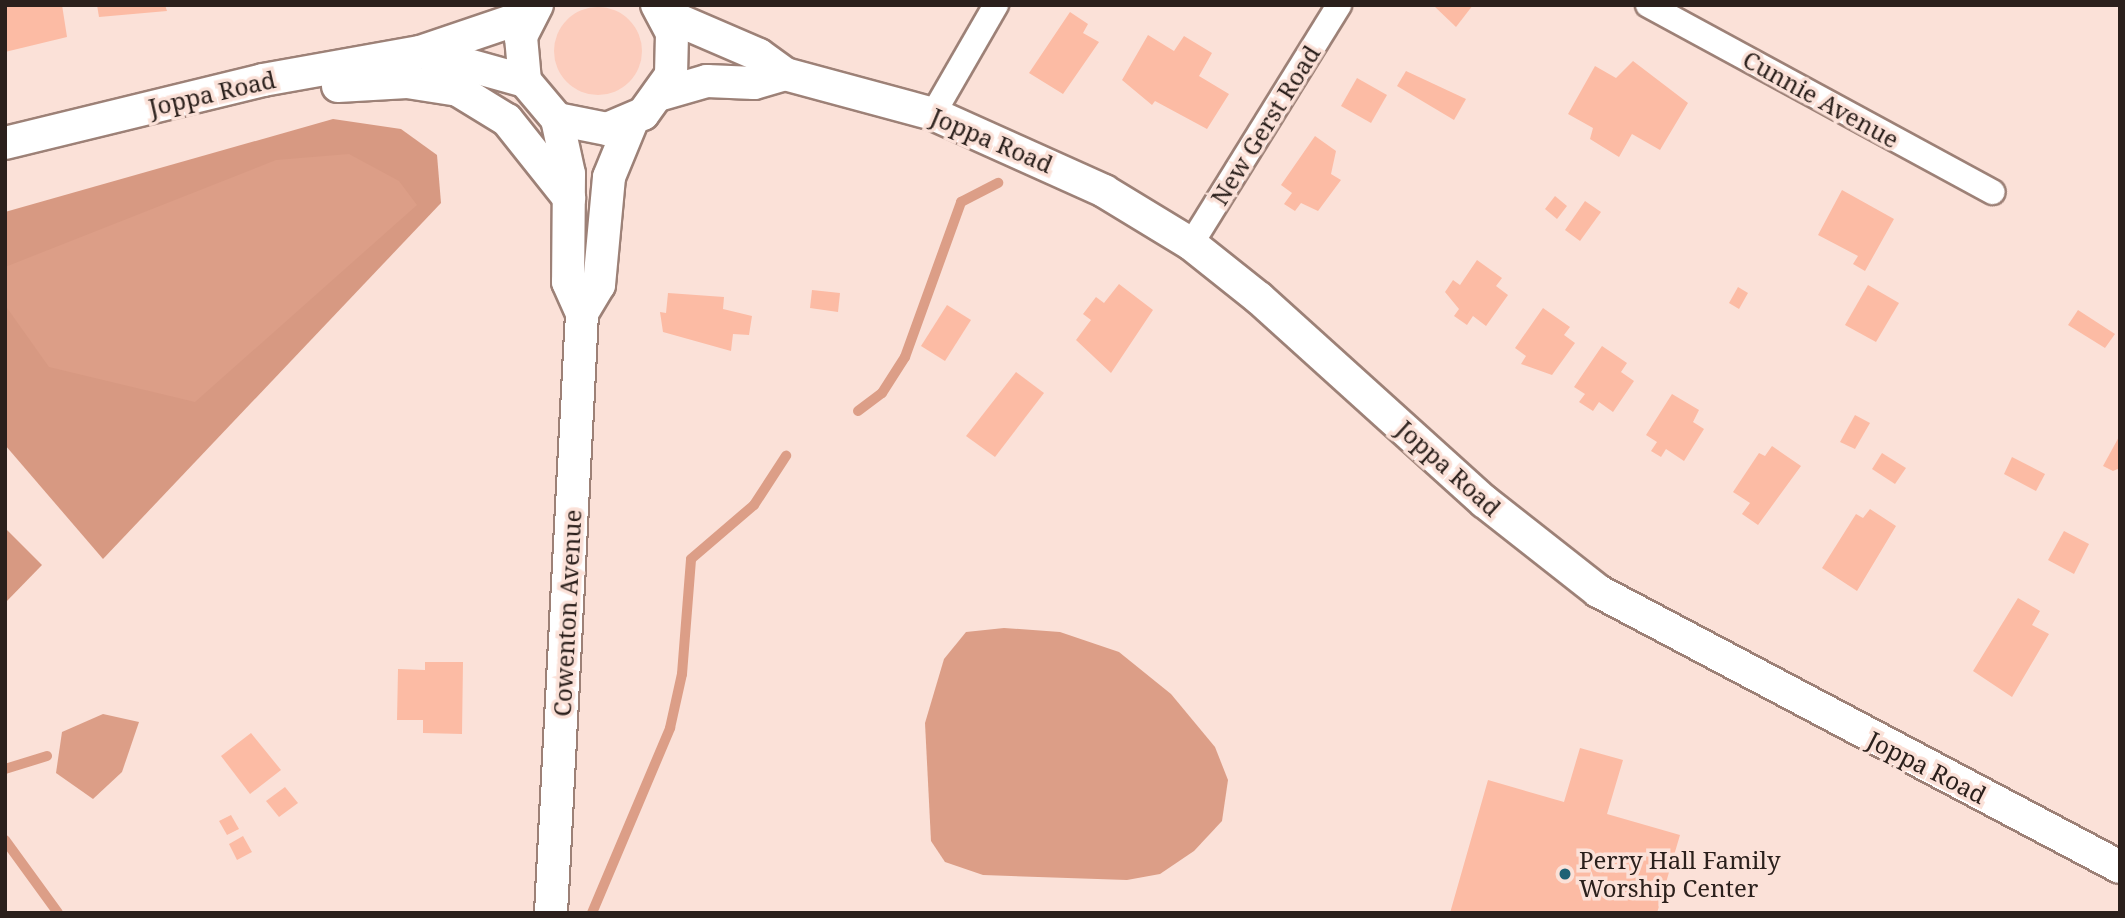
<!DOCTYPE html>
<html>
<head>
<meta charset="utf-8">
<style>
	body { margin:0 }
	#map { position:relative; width:2125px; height:918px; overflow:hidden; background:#fbe1d8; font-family:"Noto Serif",serif }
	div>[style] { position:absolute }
	.green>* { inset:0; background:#fcccbc }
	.round { border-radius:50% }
	.forest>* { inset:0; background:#d79982 }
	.water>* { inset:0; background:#dc9e87 }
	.stream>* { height:10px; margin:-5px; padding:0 5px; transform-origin:5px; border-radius:5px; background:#dc9e87 }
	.building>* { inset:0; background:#fcbba4 }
	.roads { filter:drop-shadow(2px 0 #9d8177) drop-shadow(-2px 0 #9d8177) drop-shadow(0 2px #9d8177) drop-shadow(0 -2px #9d8177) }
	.minor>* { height:24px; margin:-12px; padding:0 12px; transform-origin:12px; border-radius:12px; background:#fff }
	.tertiary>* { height:32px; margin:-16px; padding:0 16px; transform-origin:16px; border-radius:16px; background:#fff }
	.dots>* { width:19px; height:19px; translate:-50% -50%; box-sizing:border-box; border:4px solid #fbe1d8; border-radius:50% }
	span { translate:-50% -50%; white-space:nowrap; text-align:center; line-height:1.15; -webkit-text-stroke:7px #fbe1d8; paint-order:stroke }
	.street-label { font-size:24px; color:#2b201c }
	.poi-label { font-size:24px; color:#2b201c }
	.left { translate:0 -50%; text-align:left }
	.frame { position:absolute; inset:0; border:7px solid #2b201c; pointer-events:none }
</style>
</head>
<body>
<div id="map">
	<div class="green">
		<i class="round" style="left:554px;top:7px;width:88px;height:88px"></i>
	</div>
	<div class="forest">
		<i style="clip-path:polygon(333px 119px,401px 129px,437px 155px,441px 203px,103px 559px,5px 445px,5px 212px)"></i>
		<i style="clip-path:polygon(5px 528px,42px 565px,5px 603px)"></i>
	</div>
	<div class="water">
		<i style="clip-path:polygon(349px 154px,399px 181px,417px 205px,195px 402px,49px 367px,5px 305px,5px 267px,276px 160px)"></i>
		<i style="clip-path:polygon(1004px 628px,1060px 632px,1119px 652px,1171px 694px,1215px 747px,1228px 780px,1222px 821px,1194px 851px,1160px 874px,1127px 880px,983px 875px,945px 862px,931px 841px,925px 723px,944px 659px,966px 632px)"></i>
		<i style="clip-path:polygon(103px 714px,139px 722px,122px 772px,93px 799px,56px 773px,62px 732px)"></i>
	</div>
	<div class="stream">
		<i style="left:858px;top:411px;width:30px;rotate:-37deg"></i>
		<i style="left:882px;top:393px;width:43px;rotate:-57.4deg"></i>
		<i style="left:905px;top:357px;width:165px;rotate:-70.1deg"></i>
		<i style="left:961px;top:202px;width:42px;rotate:-27.2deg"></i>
		<i style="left:5px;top:769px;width:44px;rotate:-17.2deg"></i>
		<i style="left:5px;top:840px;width:90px;rotate:54deg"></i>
		<i style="left:592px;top:913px;width:201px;rotate:-67.1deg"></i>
		<i style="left:670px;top:728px;width:55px;rotate:-77.5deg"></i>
		<i style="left:682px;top:674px;width:115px;rotate:-85.5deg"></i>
		<i style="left:691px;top:559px;width:83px;rotate:-40.6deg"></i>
		<i style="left:754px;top:505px;width:59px;rotate:-56.9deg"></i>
	</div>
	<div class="building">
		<i style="clip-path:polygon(5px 5px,62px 5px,67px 37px,5px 52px)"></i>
		<i style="clip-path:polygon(97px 5px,165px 5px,167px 11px,99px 17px)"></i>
		<i style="clip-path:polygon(1433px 5px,1473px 5px,1456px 27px)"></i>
		<i style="clip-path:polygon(1070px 12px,1088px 24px,1083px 33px,1099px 42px,1063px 94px,1029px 73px)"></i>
		<i style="clip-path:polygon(1148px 35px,1174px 51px,1184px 36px,1212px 53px,1199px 76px,1229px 94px,1207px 129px,1155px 101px,1152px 105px,1122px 80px)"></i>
		<i style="clip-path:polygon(1633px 61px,1688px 103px,1660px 150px,1632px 134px,1619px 157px,1590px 139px,1593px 128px,1568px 114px,1595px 66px,1616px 78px)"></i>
		<i style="clip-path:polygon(1406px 71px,1466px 99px,1454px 120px,1397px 86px)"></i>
		<i style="clip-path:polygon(1357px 78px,1387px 95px,1371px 123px,1341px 106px)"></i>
		<i style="clip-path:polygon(1315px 136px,1336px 151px,1331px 174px,1341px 180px,1318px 211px,1301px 203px,1295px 211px,1284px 204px,1292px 193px,1281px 185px)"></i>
		<i style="clip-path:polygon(1842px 190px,1894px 219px,1865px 271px,1853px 264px,1858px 256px,1818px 235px)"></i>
		<i style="clip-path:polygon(1555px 196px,1567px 206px,1557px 219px,1545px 209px)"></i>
		<i style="clip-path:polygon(1585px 201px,1601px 212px,1580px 241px,1565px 230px)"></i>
		<i style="clip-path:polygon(1477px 260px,1502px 278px,1496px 286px,1508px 295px,1486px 326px,1473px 316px,1467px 325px,1454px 316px,1459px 309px,1445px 292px,1453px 280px,1460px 285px)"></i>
		<i style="clip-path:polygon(1119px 284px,1153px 310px,1111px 373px,1076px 340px,1091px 320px,1083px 314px,1096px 297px,1104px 303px)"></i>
		<i style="clip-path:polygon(1868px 285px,1899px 303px,1876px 342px,1845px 325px)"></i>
		<i style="clip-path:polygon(1738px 287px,1748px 293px,1739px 309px,1729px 303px)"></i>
		<i style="clip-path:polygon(812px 290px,840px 293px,838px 312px,810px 308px)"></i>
		<i style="clip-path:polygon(668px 293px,724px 297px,723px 309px,752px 316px,749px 335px,733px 334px,731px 351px,663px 332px,660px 312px,666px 313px)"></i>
		<i style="clip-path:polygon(947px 305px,971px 320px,945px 361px,921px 346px)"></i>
		<i style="clip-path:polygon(1543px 308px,1570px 327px,1564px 335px,1575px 343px,1552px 375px,1521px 364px,1526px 356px,1515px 348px)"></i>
		<i style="clip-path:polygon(2078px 310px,2115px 334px,2105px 348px,2068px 325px)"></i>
		<i style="clip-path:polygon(1602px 346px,1627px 363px,1621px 372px,1634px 381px,1613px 412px,1599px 402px,1593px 411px,1579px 402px,1585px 394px,1574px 387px)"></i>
		<i style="clip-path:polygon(1016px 372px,1044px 393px,995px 457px,966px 436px)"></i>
		<i style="clip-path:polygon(1672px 394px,1699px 410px,1693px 422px,1704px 429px,1684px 461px,1666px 449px,1661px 457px,1651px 451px,1657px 442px,1646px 435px)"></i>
		<i style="clip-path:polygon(1855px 415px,1870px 423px,1855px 449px,1840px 442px)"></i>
		<i style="clip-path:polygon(2120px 435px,2120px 468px,2113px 471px,2103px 466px)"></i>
		<i style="clip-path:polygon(1772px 446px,1801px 466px,1758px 525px,1742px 514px,1750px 503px,1733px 492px,1759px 453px,1765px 456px)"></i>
		<i style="clip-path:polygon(1882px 453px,1906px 468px,1895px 484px,1872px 469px)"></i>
		<i style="clip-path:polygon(2012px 457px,2045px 474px,2036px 491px,2004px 474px)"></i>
		<i style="clip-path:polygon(1870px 509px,1896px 526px,1857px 591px,1822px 568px,1856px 514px,1863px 518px)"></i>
		<i style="clip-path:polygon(2064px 531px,2089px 544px,2074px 574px,2048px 560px)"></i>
		<i style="clip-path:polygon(2018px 598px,2040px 611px,2032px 625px,2049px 634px,2012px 697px,1973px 671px)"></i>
		<i style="clip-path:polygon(425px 662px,463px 662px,462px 734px,423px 733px,423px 720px,397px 720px,398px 669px,425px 670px)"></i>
		<i style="clip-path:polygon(251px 733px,281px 770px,250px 794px,221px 756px)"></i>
		<i style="clip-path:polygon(1580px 748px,1623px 760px,1607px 814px,1680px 835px,1657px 913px,1450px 913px,1488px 780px,1564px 802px)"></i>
		<i style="clip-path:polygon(285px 787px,298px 803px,279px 817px,266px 801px)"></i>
		<i style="clip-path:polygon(231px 815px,239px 829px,227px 835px,219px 821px)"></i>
		<i style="clip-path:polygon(243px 836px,252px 852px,237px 860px,229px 844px)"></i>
	</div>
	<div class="roads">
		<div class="minor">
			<i style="left:1648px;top:5px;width:392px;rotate:28.5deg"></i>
			<i style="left:933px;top:114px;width:126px;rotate:-60deg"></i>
			<i style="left:1191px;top:244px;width:281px;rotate:-58.2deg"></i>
		</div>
		<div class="tertiary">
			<i style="left:537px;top:5px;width:36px;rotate:117deg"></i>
			<i style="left:521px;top:37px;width:44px;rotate:84.8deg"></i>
			<i style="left:525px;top:81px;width:50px;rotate:49.9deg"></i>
			<i style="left:557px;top:119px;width:51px;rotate:11.3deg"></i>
			<i style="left:607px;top:129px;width:39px;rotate:-23deg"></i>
			<i style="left:643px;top:114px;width:48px;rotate:-54.3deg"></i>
			<i style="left:671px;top:75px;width:42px;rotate:-88.6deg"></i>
			<i style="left:672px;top:33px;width:32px;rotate:-118deg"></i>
			<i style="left:664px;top:14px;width:103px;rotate:23.3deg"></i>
			<i style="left:759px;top:55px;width:32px;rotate:36deg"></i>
			<i style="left:785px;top:74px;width:153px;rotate:15.1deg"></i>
			<i style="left:933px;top:114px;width:188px;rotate:24.2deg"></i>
			<i style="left:1104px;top:191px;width:102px;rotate:31.3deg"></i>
			<i style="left:1191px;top:244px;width:87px;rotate:38.5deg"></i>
			<i style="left:1259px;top:298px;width:304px;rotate:42.1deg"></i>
			<i style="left:1485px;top:502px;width:144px;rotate:38.2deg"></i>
			<i style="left:1598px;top:591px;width:590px;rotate:27.87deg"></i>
			<i style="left:425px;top:53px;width:104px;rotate:15.6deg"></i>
			<i style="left:338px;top:86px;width:69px;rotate:-3.3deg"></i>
			<i style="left:407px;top:82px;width:52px;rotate:8.9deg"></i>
			<i style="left:458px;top:90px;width:57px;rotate:31.5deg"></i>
			<i style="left:507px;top:120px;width:100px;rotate:51.5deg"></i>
			<i style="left:662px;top:94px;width:47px;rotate:-16.1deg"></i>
			<i style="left:707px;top:81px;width:47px;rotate:2.4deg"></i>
			<i style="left:754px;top:83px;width:32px;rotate:-16deg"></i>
			<i style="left:557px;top:119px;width:56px;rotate:77.7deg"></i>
			<i style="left:569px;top:174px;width:108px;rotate:90.5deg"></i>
			<i style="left:568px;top:282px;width:34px;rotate:66deg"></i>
			<i style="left:5px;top:143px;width:266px;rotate:-13.7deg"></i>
			<i style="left:263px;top:80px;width:159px;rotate:-10.1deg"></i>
			<i style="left:420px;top:52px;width:115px;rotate:-18.7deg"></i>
			<i style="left:551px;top:913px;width:601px;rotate:-87.04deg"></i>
			<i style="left:582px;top:313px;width:33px;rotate:-59deg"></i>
			<i style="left:599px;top:285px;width:108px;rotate:-84.7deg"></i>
			<i style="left:609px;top:177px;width:61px;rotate:-67.7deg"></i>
		</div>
	</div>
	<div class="dots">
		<i style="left:1565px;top:874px;background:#1f6275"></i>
	</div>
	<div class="street-label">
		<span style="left:212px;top:93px;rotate:-13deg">Joppa Road</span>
		<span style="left:1821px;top:99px;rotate:29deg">Cunnie Avenue</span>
		<span style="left:1265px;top:125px;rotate:-58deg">New Gerst Road</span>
		<span style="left:992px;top:140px;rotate:23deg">Joppa Road</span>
		<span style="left:1449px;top:468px;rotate:42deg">Joppa Road</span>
		<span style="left:567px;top:613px;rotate:-87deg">Cowenton Avenue</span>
		<span style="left:1927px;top:767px;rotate:27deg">Joppa Road</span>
	</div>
	<div class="poi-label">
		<span class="left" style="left:1579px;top:874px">Perry Hall Family<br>Worship Center</span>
	</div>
	<div class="frame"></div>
</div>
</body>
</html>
